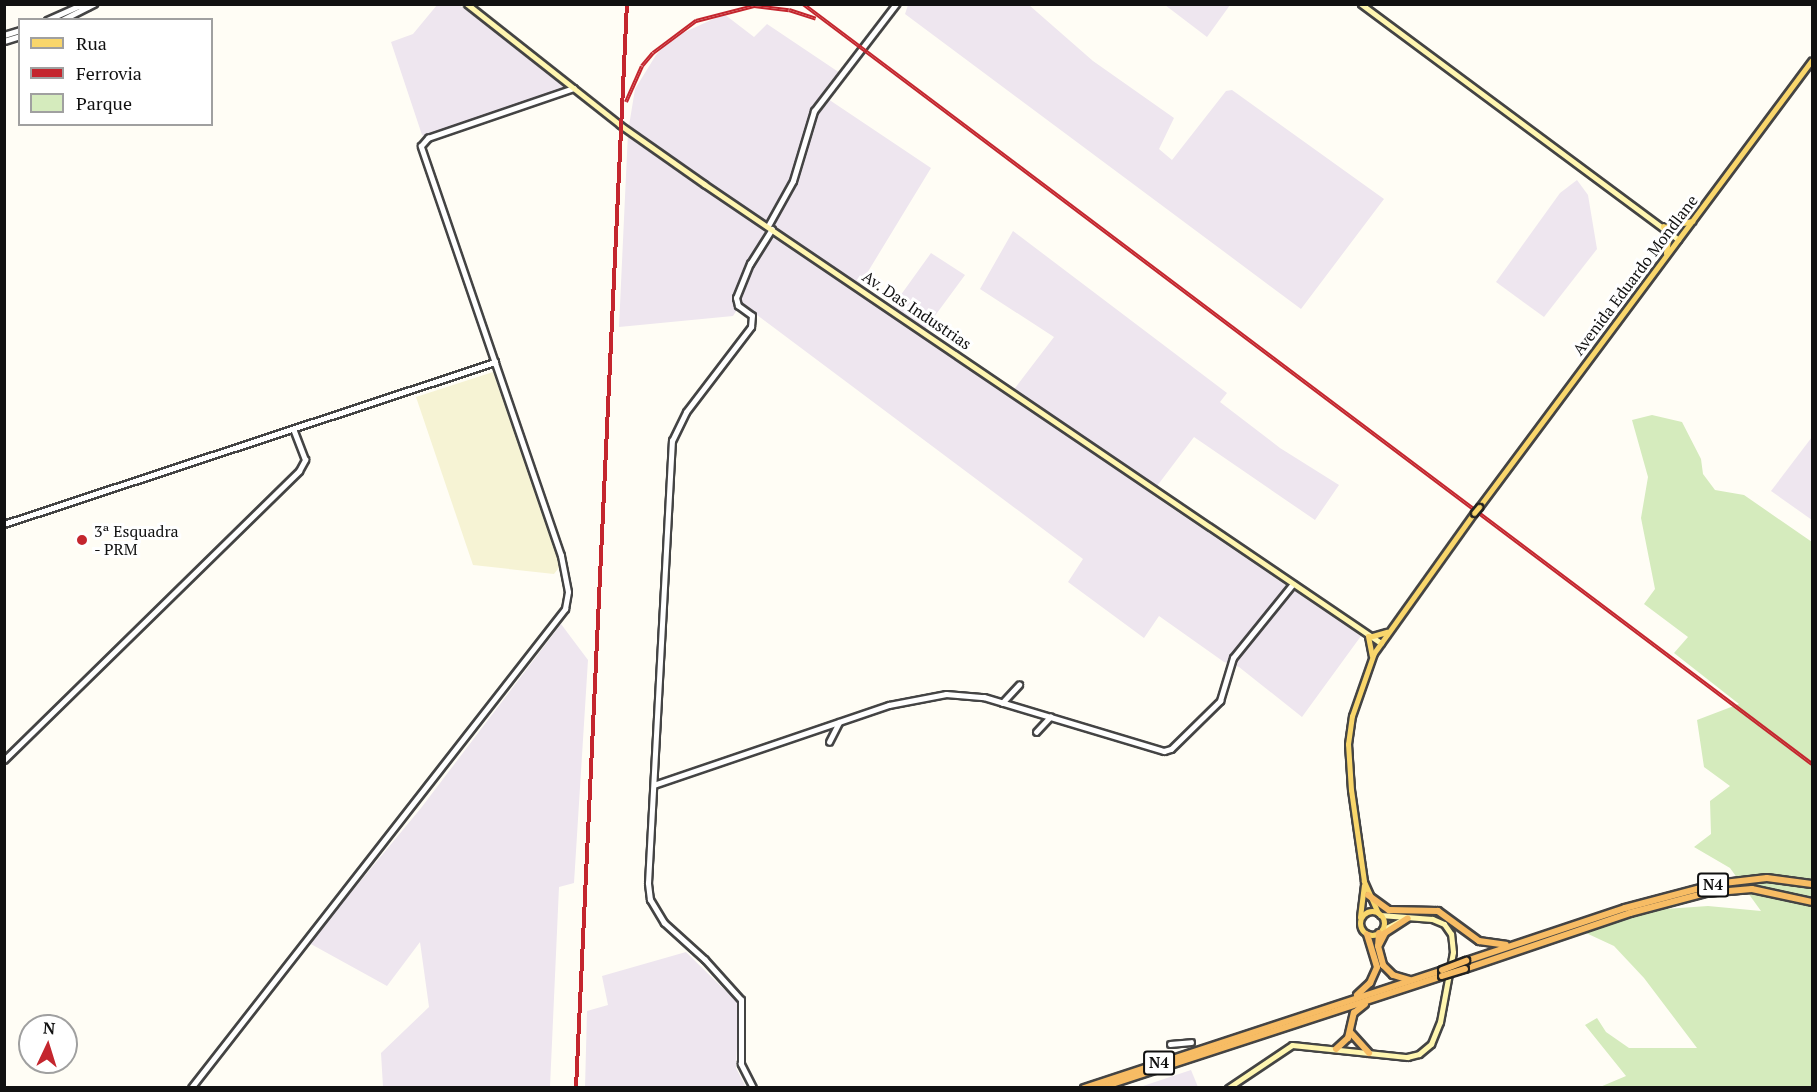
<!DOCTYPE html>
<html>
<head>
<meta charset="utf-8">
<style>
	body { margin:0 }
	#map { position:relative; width:1817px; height:1092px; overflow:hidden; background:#fffdf5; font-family:"PT Serif",serif }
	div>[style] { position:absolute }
	.industrial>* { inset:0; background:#eee6ef }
	.farmland>* { inset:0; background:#f6f3d4 }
	.green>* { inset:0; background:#d5ebbd }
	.roads { filter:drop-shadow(2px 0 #444) drop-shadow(-2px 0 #444) drop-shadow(0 2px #444) drop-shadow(0 -2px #444) }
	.tertiary>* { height:4.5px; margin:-2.25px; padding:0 2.25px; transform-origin:2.25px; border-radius:2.25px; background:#fff }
	.secondary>* { height:5px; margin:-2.5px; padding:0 2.5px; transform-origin:2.5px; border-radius:2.5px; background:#fff6b0 }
	.primary>* { height:5px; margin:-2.5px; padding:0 2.5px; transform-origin:2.5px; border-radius:2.5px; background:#f9d66b }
	.primary>.ring { margin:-2.5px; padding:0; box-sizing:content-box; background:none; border:5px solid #f9d66b; border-radius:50% }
	.trunk>* { height:6px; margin:-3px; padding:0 3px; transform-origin:3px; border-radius:3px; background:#f7bc64 }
	.rail>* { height:4px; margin-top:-2px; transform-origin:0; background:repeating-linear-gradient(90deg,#fff 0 4.5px,#c4262e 0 9px); box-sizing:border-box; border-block:2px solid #c4262e }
	.bridges { filter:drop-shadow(2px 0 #222) drop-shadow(-2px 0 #222) drop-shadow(0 2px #222) drop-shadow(0 -2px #222) }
	.primary-bridge>* { height:5px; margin:-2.5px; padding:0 2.5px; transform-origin:2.5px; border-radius:2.5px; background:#f9d66b }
	.trunk-bridge>* { height:6px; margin:-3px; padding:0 3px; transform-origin:3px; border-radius:3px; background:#f7bc64 }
	.dots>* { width:16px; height:16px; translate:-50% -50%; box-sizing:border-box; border:3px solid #fff; border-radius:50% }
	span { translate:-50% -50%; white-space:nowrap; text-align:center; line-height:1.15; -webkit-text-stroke:6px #fff; paint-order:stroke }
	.shield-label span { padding:2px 4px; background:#fff; border:2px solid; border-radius:4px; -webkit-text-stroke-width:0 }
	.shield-label { font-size:15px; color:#111; font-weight:700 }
	.street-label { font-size:16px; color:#111 }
	.poi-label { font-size:16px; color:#111 }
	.left { translate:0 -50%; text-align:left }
	.frame { position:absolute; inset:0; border:6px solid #111; pointer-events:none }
	.legend { position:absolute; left:18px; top:18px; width:195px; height:108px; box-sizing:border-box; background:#fff; border:2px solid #a0a0a0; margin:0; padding:8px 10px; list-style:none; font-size:18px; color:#111 }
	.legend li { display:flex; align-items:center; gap:12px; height:30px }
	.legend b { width:30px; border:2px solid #a0a0a0 }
	.north { position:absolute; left:18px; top:1014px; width:60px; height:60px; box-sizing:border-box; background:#fff; border:2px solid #a0a0a0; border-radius:50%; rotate:4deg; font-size:16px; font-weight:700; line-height:24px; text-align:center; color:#111 }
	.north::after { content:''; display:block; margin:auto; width:21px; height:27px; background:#c4262e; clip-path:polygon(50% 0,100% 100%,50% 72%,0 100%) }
</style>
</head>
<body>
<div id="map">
	<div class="industrial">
		<i style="clip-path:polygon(437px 5px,459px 5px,563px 82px,565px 88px,427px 137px,422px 135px,391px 42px,413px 34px)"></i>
		<i style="clip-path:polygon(908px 5px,1029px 5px,1093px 61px,1174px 118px,1159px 149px,1172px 160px,1226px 91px,1232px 90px,1384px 199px,1301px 309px,905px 14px)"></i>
		<i style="clip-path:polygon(1165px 5px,1230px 5px,1207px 37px)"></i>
		<i style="clip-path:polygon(724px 14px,754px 37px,767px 24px,840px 73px,828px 90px,828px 99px,931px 168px,858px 288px,890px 310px,931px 253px,965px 275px,923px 332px,1012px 392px,1054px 337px,980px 289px,1013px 231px,1227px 393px,1220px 402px,1280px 448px,1339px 485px,1315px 520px,1194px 437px,1151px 494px,1361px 636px,1302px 717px,1239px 667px,1224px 662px,1159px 616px,1144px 638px,1068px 582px,1083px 559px,741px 303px,733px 316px,619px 327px,628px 132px,635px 89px,656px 55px,672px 38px)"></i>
		<i style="clip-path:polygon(1577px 180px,1588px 195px,1597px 249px,1544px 317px,1496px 282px,1560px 193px)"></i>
		<i style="clip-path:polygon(1812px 437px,1812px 520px,1771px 491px)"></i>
		<i style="clip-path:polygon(561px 624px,588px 660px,574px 883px,559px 887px,550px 1087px,383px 1087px,381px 1053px,429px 1007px,420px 942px,387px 986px,309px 943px,421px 808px)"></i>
		<i style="clip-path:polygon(686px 952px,739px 1004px,736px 1068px,746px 1087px,585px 1088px,587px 1011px,608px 1005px,602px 976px)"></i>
		<i style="clip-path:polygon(1191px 1070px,1198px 1087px,1140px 1087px)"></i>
	</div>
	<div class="farmland">
		<i style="clip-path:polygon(493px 372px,561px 565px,554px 574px,473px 565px,416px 397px)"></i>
	</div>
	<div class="green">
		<i style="clip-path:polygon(1652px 415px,1682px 422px,1701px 459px,1703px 474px,1715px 490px,1744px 495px,1812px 542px,1812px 1087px,1600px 1087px,1626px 1076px,1585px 1025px,1597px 1018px,1606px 1032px,1629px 1048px,1697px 1048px,1644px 978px,1614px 946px,1586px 933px,1651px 910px,1708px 906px,1761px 911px,1730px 868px,1694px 847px,1711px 834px,1710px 801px,1730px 786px,1704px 767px,1697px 720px,1739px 704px,1674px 653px,1688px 637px,1644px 604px,1655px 589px,1641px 518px,1648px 477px,1632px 420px)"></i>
	</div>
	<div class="roads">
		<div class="tertiary">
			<i style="left:47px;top:20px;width:34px;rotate:-24deg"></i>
			<i style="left:78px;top:6px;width:9px;rotate:6deg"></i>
			<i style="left:62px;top:20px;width:36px;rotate:-27deg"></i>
			<i style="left:4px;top:35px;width:17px;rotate:-17deg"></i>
			<i style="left:4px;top:41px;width:17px;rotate:-17deg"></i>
			<i style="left:768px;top:226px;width:51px;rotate:-60.9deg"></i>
			<i style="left:793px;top:181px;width:73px;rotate:-73.3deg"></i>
			<i style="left:814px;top:111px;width:135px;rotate:-52.5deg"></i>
			<i style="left:4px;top:524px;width:517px;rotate:-18.26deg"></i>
			<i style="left:1002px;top:703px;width:25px;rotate:-47deg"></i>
			<i style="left:1036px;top:732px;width:21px;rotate:-47deg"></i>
			<i style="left:829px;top:742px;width:22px;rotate:-63deg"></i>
			<i style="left:4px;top:760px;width:413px;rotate:-44.4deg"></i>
			<i style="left:299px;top:471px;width:13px;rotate:-61deg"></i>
			<i style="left:305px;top:460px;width:31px;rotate:-111deg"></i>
			<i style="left:654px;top:785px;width:248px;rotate:-18.8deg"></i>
			<i style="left:889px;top:705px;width:58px;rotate:-10.9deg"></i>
			<i style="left:946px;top:694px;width:38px;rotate:5deg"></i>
			<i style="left:984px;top:697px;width:188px;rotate:16.7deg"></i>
			<i style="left:1164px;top:751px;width:7px;rotate:-16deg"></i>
			<i style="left:1171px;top:749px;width:69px;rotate:-44.4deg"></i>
			<i style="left:1220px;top:701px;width:45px;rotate:-73.2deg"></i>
			<i style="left:1233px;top:658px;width:95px;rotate:-51deg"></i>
			<i style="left:1170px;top:1044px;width:21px;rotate:-5deg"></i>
			<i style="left:191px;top:1088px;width:608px;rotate:-52.02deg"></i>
			<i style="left:565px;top:609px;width:17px;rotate:-80deg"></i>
			<i style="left:568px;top:592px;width:37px;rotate:-101deg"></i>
			<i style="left:561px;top:556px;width:433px;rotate:-108.9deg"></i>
			<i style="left:421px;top:146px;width:11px;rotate:-49deg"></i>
			<i style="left:428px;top:138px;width:154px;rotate:-18.9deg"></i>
			<i style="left:753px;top:1088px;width:27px;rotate:-117deg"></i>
			<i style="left:741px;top:1064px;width:64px;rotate:-90deg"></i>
			<i style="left:741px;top:1000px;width:54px;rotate:-132deg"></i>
			<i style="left:705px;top:960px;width:55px;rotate:-137.9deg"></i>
			<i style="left:664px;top:923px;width:27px;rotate:-121deg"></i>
			<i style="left:650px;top:900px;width:17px;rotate:-97deg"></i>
			<i style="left:648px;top:883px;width:443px;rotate:-86.9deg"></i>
			<i style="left:672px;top:441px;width:32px;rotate:-64deg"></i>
			<i style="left:686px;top:412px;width:107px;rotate:-52.6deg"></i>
			<i style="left:751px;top:327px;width:11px;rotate:-85deg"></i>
			<i style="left:752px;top:316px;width:17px;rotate:-144deg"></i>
			<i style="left:738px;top:306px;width:8px;rotate:-104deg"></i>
			<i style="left:736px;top:298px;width:37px;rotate:-68deg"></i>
			<i style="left:750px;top:264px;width:41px;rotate:-57.8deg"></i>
		</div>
		<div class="secondary">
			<i style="left:467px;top:4px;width:195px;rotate:38.3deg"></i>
			<i style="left:620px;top:125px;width:103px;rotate:35.1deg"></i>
			<i style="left:704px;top:184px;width:818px;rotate:34.14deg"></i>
			<i style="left:1361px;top:4px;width:395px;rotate:36.6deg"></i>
			<i style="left:1382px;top:930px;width:25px;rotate:-27deg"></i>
			<i style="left:1228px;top:1088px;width:77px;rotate:-33.9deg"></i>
			<i style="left:1292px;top:1045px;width:116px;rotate:6deg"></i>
			<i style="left:1407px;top:1057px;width:12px;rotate:-14deg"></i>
			<i style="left:1419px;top:1054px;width:16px;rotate:-40deg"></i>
			<i style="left:1431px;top:1044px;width:24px;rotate:-68deg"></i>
			<i style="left:1440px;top:1022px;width:71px;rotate:-79.5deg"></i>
			<i style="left:1453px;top:952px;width:18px;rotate:-96deg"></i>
			<i style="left:1451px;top:934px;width:12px;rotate:-125deg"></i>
			<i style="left:1444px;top:924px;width:13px;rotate:-157deg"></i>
			<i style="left:1432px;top:919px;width:52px;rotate:-175.6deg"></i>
		</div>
		<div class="primary">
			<i style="left:1663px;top:226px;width:15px;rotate:70deg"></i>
			<i style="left:1668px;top:240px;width:13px;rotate:99deg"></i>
			<i style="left:1664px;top:227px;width:29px;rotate:-12deg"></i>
			<i style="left:1479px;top:507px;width:557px;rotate:-53.32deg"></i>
			<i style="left:1368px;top:636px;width:20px;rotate:79deg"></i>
			<i style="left:1369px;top:637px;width:19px;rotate:-16deg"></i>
			<i class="ring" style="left:1360px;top:911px;width:19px;height:19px"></i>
			<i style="left:1378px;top:913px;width:35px;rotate:-114deg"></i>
			<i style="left:1364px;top:881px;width:92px;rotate:-98.1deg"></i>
			<i style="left:1351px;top:790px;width:46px;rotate:-93.7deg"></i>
			<i style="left:1348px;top:744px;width:28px;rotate:-82deg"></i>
			<i style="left:1352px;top:716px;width:67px;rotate:-70.8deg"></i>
			<i style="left:1374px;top:653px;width:172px;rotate:-54.5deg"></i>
			<i style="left:1360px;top:917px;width:32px;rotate:-83deg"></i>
		</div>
		<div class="trunk">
			<i style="left:1368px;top:895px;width:26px;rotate:36deg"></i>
			<i style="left:1389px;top:910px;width:49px;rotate:1.2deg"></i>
			<i style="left:1438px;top:911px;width:51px;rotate:36.2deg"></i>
			<i style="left:1479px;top:941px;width:27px;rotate:8deg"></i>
			<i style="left:1379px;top:933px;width:13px;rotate:94deg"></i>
			<i style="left:1378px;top:946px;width:20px;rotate:75deg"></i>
			<i style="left:1383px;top:965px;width:14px;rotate:45deg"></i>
			<i style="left:1393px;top:975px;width:17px;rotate:17deg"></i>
			<i style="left:1379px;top:945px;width:13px;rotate:-63deg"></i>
			<i style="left:1385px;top:933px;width:27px;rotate:-33deg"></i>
			<i style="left:1466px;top:961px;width:168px;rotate:-18.4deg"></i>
			<i style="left:1625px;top:908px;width:93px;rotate:-14.9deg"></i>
			<i style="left:1715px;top:884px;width:52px;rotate:-6.6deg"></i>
			<i style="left:1767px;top:878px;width:45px;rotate:7.6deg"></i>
			<i style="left:1465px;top:969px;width:174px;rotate:-18.7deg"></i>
			<i style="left:1630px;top:913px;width:79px;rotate:-14.7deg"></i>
			<i style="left:1706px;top:893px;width:46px;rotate:-5deg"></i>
			<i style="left:1752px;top:889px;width:61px;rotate:12.2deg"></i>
			<i style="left:1357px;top:995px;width:18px;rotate:-43deg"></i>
			<i style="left:1370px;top:983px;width:17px;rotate:-66deg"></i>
			<i style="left:1377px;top:967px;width:34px;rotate:-107deg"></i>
			<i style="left:1351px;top:1033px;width:27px;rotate:48deg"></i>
			<i style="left:1336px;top:1049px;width:16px;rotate:-43deg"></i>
			<i style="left:1348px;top:1038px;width:26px;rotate:-77deg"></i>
			<i style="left:1354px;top:1013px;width:14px;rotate:-39deg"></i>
			<i style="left:1084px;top:1088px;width:377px;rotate:-18.2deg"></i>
			<i style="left:1100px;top:1088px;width:360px;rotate:-18.1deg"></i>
		</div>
	</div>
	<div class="rail">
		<i style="left:803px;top:4px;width:1263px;rotate:36.99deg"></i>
		<i style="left:626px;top:102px;width:39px;rotate:-66deg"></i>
		<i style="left:642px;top:66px;width:17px;rotate:-50deg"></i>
		<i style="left:653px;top:53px;width:54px;rotate:-36.7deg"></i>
		<i style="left:696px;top:21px;width:60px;rotate:-14.5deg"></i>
		<i style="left:754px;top:6px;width:35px;rotate:7deg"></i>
		<i style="left:789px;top:10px;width:28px;rotate:18deg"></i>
		<i style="left:576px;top:1088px;width:1085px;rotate:-87.31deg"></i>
	</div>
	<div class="bridges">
		<div class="primary-bridge">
			<i style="left:1474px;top:513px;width:8px;rotate:-50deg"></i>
		</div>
		<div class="trunk-bridge">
			<i style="left:1442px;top:970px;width:26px;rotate:-21deg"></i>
			<i style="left:1442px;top:976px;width:24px;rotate:-17deg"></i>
		</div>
	</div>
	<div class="dots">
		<i style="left:82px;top:540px;background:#c4262e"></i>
	</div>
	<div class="shield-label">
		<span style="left:1713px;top:885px">N4</span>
		<span style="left:1159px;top:1063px">N4</span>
	</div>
	<div class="street-label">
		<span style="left:1635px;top:275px;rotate:-53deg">Avenida Eduardo Mondlane</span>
		<span style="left:917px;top:310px;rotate:34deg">Av. Das Industrias</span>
	</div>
	<div class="poi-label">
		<span class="left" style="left:94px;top:540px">3ª Esquadra<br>- PRM</span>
	</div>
	<div class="frame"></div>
	<ul class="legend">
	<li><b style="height:8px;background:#f9d66b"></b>Rua</li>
	<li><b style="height:8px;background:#c4262e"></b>Ferrovia</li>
	<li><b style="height:16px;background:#d5ebbd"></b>Parque</li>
	</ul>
	<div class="north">N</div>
</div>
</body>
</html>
